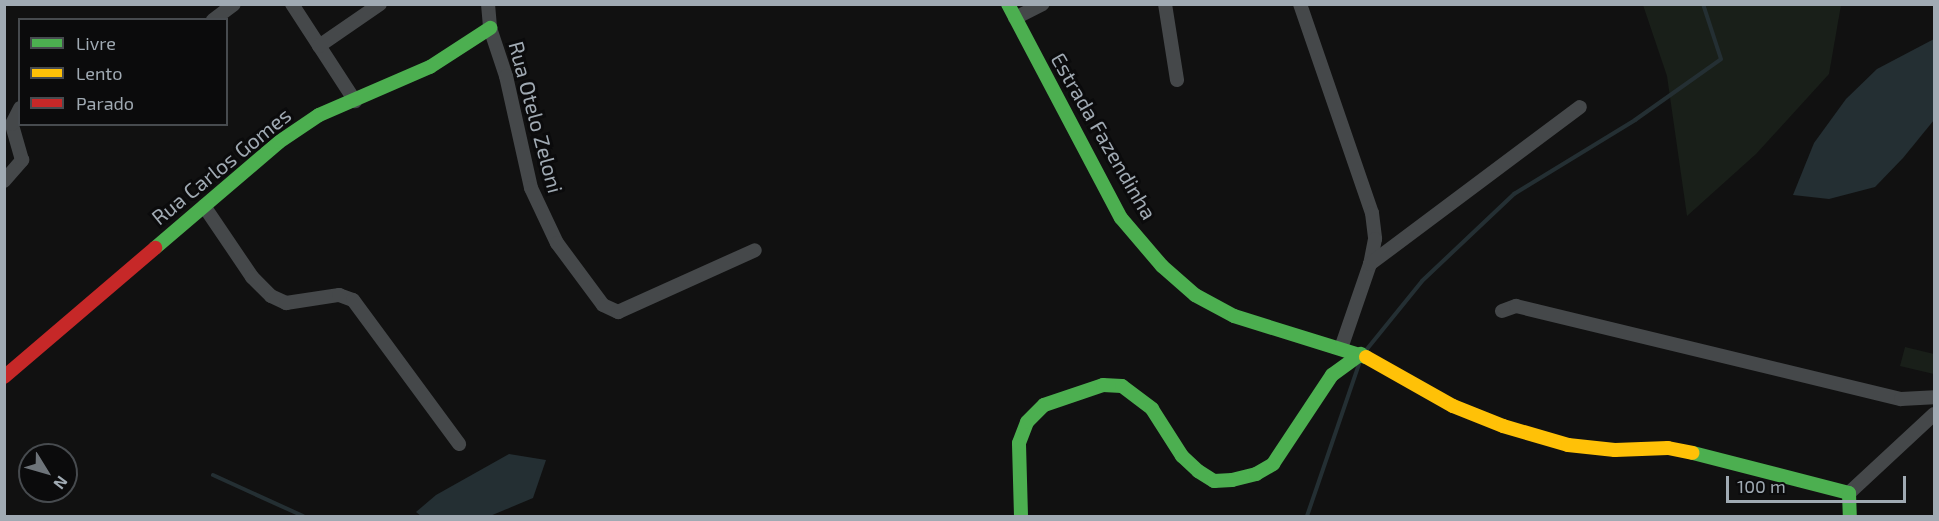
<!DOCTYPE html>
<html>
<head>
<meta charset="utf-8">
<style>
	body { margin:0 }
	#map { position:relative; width:1939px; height:521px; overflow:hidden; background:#111; font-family:"Exo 2",sans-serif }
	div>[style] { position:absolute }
	.green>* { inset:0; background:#191f19 }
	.water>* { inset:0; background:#242f33 }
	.stream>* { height:4px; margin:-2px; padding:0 2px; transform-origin:2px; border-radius:2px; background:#242f33 }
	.street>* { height:14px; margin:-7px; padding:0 7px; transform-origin:7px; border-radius:7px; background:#45484a }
	.fast>* { height:14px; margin:-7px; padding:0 7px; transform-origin:7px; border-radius:7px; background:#4caf50 }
	.slow>* { height:14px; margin:-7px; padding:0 7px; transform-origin:7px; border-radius:7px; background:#ffc107 }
	.jam>* { height:14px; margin:-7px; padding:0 7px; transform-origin:7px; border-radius:7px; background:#c62828 }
	span { translate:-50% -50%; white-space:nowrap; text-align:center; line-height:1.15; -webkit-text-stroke:6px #0b0b0c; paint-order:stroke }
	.street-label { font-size:21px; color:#a0aab3 }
	.frame { position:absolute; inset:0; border:6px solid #a0aab3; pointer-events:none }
	.legend { position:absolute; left:18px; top:18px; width:210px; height:108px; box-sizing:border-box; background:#0b0b0c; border:2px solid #474b4f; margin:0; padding:8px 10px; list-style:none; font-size:18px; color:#a0aab3 }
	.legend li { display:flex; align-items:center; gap:12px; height:30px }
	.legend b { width:30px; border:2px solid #474b4f }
	.north { position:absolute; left:18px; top:443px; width:60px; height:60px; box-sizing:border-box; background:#0b0b0c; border:2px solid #474b4f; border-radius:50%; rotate:127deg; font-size:16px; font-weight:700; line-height:24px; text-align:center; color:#a0aab3 }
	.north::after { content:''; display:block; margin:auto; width:21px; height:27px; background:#6e747a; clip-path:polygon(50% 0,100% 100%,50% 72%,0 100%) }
	.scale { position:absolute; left:1726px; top:476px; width:180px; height:27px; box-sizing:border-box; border:3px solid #a0aab3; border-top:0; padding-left:8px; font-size:18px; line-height:21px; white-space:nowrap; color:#a0aab3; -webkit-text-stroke:4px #0b0b0c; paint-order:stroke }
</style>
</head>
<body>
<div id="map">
	<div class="green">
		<i style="clip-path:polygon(1643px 5px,1841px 5px,1829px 74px,1756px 154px,1687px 216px,1667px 76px)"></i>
		<i style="clip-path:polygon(1905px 347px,1934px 354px,1934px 374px,1900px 366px)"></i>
	</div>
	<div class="water">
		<i style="clip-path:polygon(1934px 39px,1934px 120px,1903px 158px,1875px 187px,1829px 199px,1793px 195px,1814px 143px,1846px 99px,1877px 69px)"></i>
		<i style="clip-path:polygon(509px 454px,546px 460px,533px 498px,490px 516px,421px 516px,416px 512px,436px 495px)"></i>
	</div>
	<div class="stream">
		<i style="left:1367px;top:349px;width:87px;rotate:-51deg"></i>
		<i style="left:1422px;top:281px;width:127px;rotate:-43.4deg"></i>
		<i style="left:1514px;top:194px;width:142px;rotate:-31.4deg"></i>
		<i style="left:1635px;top:120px;width:105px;rotate:-35.3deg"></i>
		<i style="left:1721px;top:59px;width:58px;rotate:-108.1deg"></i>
		<i style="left:213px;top:475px;width:99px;rotate:24.5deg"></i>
		<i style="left:1307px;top:516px;width:161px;rotate:-71.1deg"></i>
	</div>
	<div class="street">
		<i style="left:292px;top:4px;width:116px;rotate:57deg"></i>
		<i style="left:488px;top:4px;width:24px;rotate:85deg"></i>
		<i style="left:490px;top:28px;width:51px;rotate:71.6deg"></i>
		<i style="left:506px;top:76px;width:115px;rotate:77.4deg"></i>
		<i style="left:531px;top:188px;width:61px;rotate:64.7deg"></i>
		<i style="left:557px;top:243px;width:77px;rotate:53.4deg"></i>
		<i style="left:603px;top:305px;width:17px;rotate:25deg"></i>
		<i style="left:618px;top:312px;width:150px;rotate:-24.3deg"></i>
		<i style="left:1165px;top:4px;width:77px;rotate:81deg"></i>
		<i style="left:1300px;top:4px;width:221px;rotate:71deg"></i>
		<i style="left:1372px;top:213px;width:26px;rotate:83deg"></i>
		<i style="left:1375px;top:239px;width:25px;rotate:101deg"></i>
		<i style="left:1370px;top:264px;width:89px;rotate:109deg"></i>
		<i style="left:1015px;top:18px;width:31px;rotate:-27deg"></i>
		<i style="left:213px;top:20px;width:26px;rotate:-37deg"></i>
		<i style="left:319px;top:46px;width:74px;rotate:-34.5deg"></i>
		<i style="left:4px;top:181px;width:28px;rotate:-49deg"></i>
		<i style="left:22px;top:160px;width:37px;rotate:-106deg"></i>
		<i style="left:12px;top:124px;width:18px;rotate:-63deg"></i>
		<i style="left:204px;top:206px;width:86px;rotate:55.9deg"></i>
		<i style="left:252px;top:277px;width:27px;rotate:45deg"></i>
		<i style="left:271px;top:296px;width:17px;rotate:25deg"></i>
		<i style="left:286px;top:303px;width:54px;rotate:-8.6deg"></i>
		<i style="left:339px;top:295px;width:15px;rotate:20deg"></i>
		<i style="left:353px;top:300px;width:179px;rotate:53.6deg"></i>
		<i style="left:1370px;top:264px;width:262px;rotate:-36.8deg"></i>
		<i style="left:1502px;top:311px;width:15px;rotate:-20deg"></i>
		<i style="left:1516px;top:306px;width:396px;rotate:13.6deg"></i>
		<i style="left:1901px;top:399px;width:33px;rotate:-3deg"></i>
		<i style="left:1849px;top:493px;width:116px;rotate:-42.9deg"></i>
	</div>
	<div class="fast">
		<i style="left:1008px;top:4px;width:242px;rotate:62.2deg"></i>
		<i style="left:1121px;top:218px;width:63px;rotate:49.5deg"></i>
		<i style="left:1162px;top:266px;width:44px;rotate:41.3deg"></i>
		<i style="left:1195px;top:295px;width:44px;rotate:28.3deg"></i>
		<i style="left:1234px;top:316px;width:138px;rotate:17.3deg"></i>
		<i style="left:155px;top:248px;width:163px;rotate:-40.5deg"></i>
		<i style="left:279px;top:142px;width:48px;rotate:-34deg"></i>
		<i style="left:319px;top:115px;width:121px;rotate:-23.4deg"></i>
		<i style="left:430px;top:67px;width:72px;rotate:-33deg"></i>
		<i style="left:1693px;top:453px;width:161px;rotate:14.4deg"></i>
		<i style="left:1849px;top:493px;width:23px;rotate:88deg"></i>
		<i style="left:1021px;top:516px;width:73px;rotate:-91.6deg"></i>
		<i style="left:1019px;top:443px;width:22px;rotate:-69deg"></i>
		<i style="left:1027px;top:422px;width:24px;rotate:-45deg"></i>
		<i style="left:1044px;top:405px;width:62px;rotate:-18.7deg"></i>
		<i style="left:1103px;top:385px;width:19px;rotate:3deg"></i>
		<i style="left:1122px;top:386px;width:38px;rotate:37deg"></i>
		<i style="left:1152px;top:409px;width:56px;rotate:57.4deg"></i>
		<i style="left:1182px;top:456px;width:22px;rotate:43deg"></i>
		<i style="left:1198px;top:471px;width:19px;rotate:32deg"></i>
		<i style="left:1214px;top:481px;width:18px;rotate:-3deg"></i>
		<i style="left:1232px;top:480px;width:25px;rotate:-14deg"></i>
		<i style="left:1256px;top:474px;width:20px;rotate:-30deg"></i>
		<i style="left:1273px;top:464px;width:107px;rotate:-56.5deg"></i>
		<i style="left:1332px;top:375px;width:36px;rotate:-36deg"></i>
	</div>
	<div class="slow">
		<i style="left:1366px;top:357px;width:100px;rotate:29.4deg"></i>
		<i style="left:1453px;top:406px;width:54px;rotate:21.8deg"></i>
		<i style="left:1503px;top:426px;width:68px;rotate:16.3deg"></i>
		<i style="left:1568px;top:445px;width:47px;rotate:6.1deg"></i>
		<i style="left:1615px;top:450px;width:53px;rotate:-2.2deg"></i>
		<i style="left:1668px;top:448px;width:25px;rotate:11deg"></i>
	</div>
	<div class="jam">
		<i style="left:4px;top:377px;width:199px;rotate:-40.5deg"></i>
	</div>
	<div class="street-label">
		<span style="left:536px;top:117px;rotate:75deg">Rua Otelo Zeloni</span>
		<span style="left:1104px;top:136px;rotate:60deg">Estrada Fazendinha</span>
		<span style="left:221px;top:166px;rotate:-39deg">Rua Carlos Gomes</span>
	</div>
	<div class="frame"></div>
	<ul class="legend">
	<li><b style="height:8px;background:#4caf50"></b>Livre</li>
	<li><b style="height:8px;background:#ffc107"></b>Lento</li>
	<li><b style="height:8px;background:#c62828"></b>Parado</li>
	</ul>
	<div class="north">N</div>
	<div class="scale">100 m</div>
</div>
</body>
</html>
